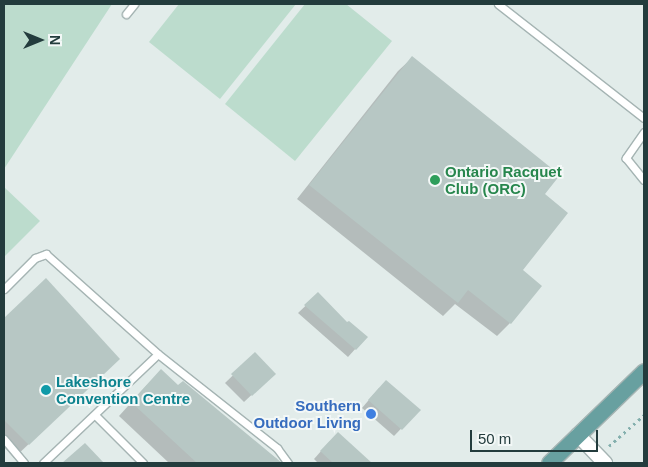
<!DOCTYPE html>
<html>
<head>
<meta charset="utf-8">
<style>
	body { margin:0 }
	#map { position:relative; width:648px; height:467px; overflow:hidden; background:#e2ecea; font-family:Helvetica,sans-serif }
	div>[style] { position:absolute }
	.green>* { inset:0; background:#bcdccd }
	.shadow>* { inset:0; background:#0003 }
	.building>* { inset:0; background:#b7c7c4 }
	.path>* { height:3px; margin-top:-1.5px; transform-origin:0; background:repeating-linear-gradient(90deg,#83afad 0 2.5px,transparent 0 6.5px) }
	.roads { filter:drop-shadow(1px 0 #a5b4b3) drop-shadow(-1px 0 #a5b4b3) drop-shadow(0 1px #a5b4b3) drop-shadow(0 -1px #a5b4b3) }
	.service>* { height:7px; margin:-3.5px; padding:0 3.5px; transform-origin:3.5px; border-radius:3.5px; background:#fff }
	.minor>* { height:14px; margin:-7px; padding:0 7px; transform-origin:7px; border-radius:7px; background:#fff }
	.primary>* { height:15px; margin:-7.5px; padding:0 7.5px; transform-origin:7.5px; border-radius:7.5px; background:#68a0a0 }
	.dots>* { width:14px; height:14px; translate:-50% -50%; box-sizing:border-box; border:2px solid #f3f8f7; border-radius:50% }
	span { translate:-50% -50%; white-space:nowrap; text-align:center; line-height:1.15; -webkit-text-stroke:4px #f3f8f7; paint-order:stroke }
	.leisure-label { font-size:15px; color:#27864d; font-weight:700 }
	.left { translate:0 -50%; text-align:left }
	.culture-label { font-size:15px; color:#0d838f; font-weight:700 }
	.shop-label { font-size:15px; color:#366cbe; font-weight:700 }
	.right { translate:-100% -50%; text-align:right }
	.frame { position:absolute; inset:0; border:5px solid #233c3d; pointer-events:none }
	.north { position:absolute; left:15px; top:15px; width:50px; height:50px; -webkit-text-stroke:4px #f3f8f7; paint-order:stroke; rotate:90deg; font-size:14px; font-weight:700; line-height:20px; text-align:center; color:#233c3d }
	.north::after { content:''; display:block; margin:auto; width:18px; height:22px; background:#233c3d; clip-path:polygon(50% 0,100% 100%,50% 72%,0 100%) }
	.scale { position:absolute; left:470px; top:430px; width:128px; height:22px; box-sizing:border-box; border:2px solid #233c3d; border-top:0; padding-left:6px; font-size:15px; line-height:18px; white-space:nowrap; color:#233c3d; -webkit-text-stroke:4px #f3f8f7; paint-order:stroke }
</style>
</head>
<body>
<div id="map">
	<div class="green">
		<i style="clip-path:polygon(4px 4px,112px 4px,4px 169px)"></i>
		<i style="clip-path:polygon(179px 4px,296px 4px,220px 99px,149px 42px)"></i>
		<i style="clip-path:polygon(305px 4px,346px 4px,392px 41px,295px 161px,225px 104px)"></i>
		<i style="clip-path:polygon(4px 187px,40px 221px,4px 257px)"></i>
	</div>
	<div class="shadow">
		<i style="clip-path:polygon(412px 58px,521px 270px,510px 323px,497px 336px,455px 304px,443px 316px,297px 199px,398px 71px)"></i>
		<i style="clip-path:polygon(46px 280px,105px 372px,14px 458px,4px 447px,4px 319px)"></i>
		<i style="clip-path:polygon(318px 294px,347px 324px,366px 337px,348px 357px,298px 313px)"></i>
		<i style="clip-path:polygon(255px 354px,274px 374px,244px 402px,225px 383px)"></i>
		<i style="clip-path:polygon(147px 385px,178px 387px,277px 459px,277px 463px,169px 463px,119px 416px)"></i>
		<i style="clip-path:polygon(379px 388px,419px 410px,394px 436px,362px 408px)"></i>
		<i style="clip-path:polygon(330px 441px,367px 460px,364px 463px,318px 463px,314px 459px)"></i>
	</div>
	<div class="building">
		<i style="clip-path:polygon(412px 56px,560px 175px,545px 194px,568px 213px,523px 270px,542px 286px,511px 324px,468px 290px,458px 303px,309px 185px)"></i>
		<i style="clip-path:polygon(46px 278px,120px 359px,29px 445px,4px 420px,4px 318px)"></i>
		<i style="clip-path:polygon(318px 292px,347px 322px,349px 321px,368px 337px,356px 350px,304px 305px)"></i>
		<i style="clip-path:polygon(255px 352px,276px 374px,252px 396px,231px 374px)"></i>
		<i style="clip-path:polygon(161px 369px,178px 385px,183px 381px,282px 463px,197px 463px,131px 402px)"></i>
		<i style="clip-path:polygon(386px 380px,421px 410px,402px 430px,368px 400px)"></i>
		<i style="clip-path:polygon(338px 432px,372px 463px,333px 463px,320px 451px)"></i>
		<i style="clip-path:polygon(85px 443px,104px 463px,62px 463px)"></i>
	</div>
	<div class="path">
		<i style="left:609px;top:446px;width:47px;rotate:-41.5deg"></i>
	</div>
	<div class="roads">
		<div class="service">
			<i style="left:498px;top:4px;width:185px;rotate:38deg"></i>
			<i style="left:126px;top:14px;width:13px;rotate:-51deg"></i>
			<i style="left:644px;top:132px;width:32px;rotate:125deg"></i>
			<i style="left:626px;top:158px;width:28px;rotate:51deg"></i>
			<i style="left:4px;top:289px;width:44px;rotate:-45deg"></i>
			<i style="left:35px;top:258px;width:12px;rotate:-20deg"></i>
			<i style="left:46px;top:254px;width:150px;rotate:41.8deg"></i>
			<i style="left:158px;top:354px;width:152px;rotate:38.3deg"></i>
			<i style="left:277px;top:448px;width:19px;rotate:54deg"></i>
			<i style="left:95px;top:415px;width:68px;rotate:45deg"></i>
			<i style="left:4px;top:439px;width:31px;rotate:50deg"></i>
			<i style="left:43px;top:463px;width:158px;rotate:-43.5deg"></i>
		</div>
		<div class="minor">
			<i style="left:578px;top:435px;width:39px;rotate:46deg"></i>
		</div>
		<div class="primary">
			<i style="left:549px;top:463px;width:132px;rotate:-44.1deg"></i>
		</div>
	</div>
	<div class="dots">
		<i style="left:435px;top:180px;background:#2e9e5b"></i>
		<i style="left:46px;top:390px;background:#0f9aa8"></i>
		<i style="left:371px;top:414px;background:#3f7fe0"></i>
	</div>
	<div class="leisure-label">
		<span class="left" style="left:445px;top:180px">Ontario Racquet<br>Club (ORC)</span>
	</div>
	<div class="culture-label">
		<span class="left" style="left:56px;top:390px">Lakeshore<br>Convention Centre</span>
	</div>
	<div class="shop-label">
		<span class="right" style="left:361px;top:414px">Southern<br>Outdoor Living</span>
	</div>
	<div class="frame"></div>
	<div class="north">N</div>
	<div class="scale">50 m</div>
</div>
</body>
</html>
